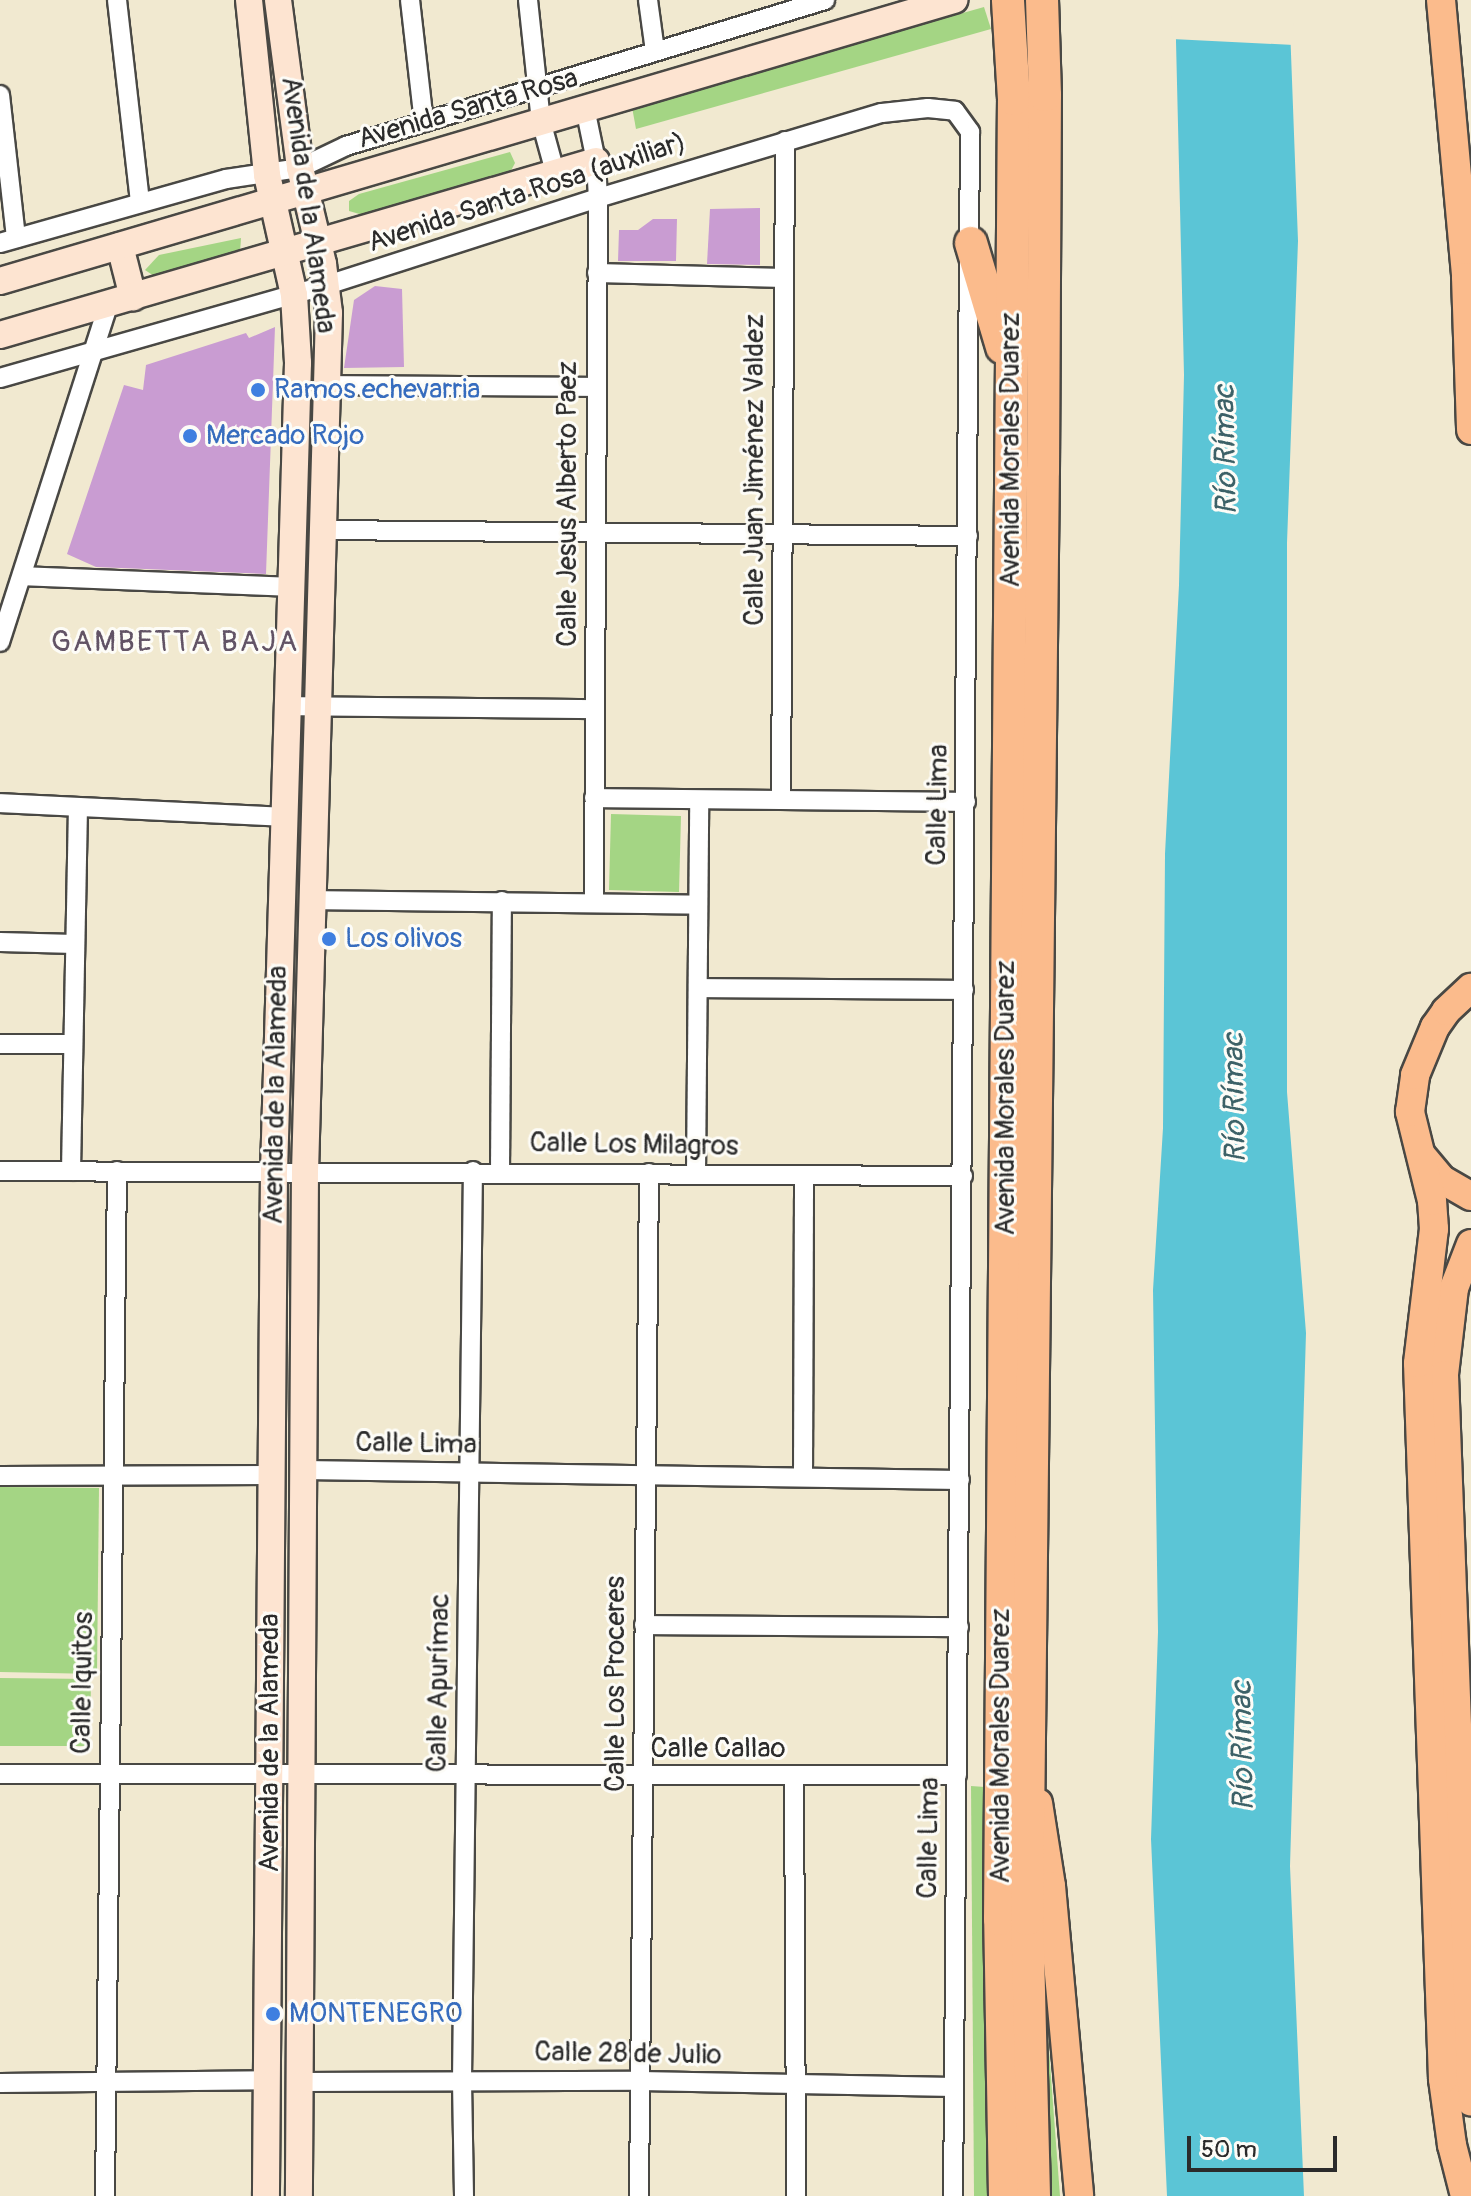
<!DOCTYPE html>
<html>
<head>
<meta charset="utf-8">
<style>
	body { margin:0 }
	#map { position:relative; width:1471px; height:2196px; overflow:hidden; background:#f1e9d0; font-family:Pangolin,sans-serif }
	div>[style] { position:absolute }
	.green>* { inset:0; background:#a4d584 }
	.water>* { inset:0; background:#5bc5d6 }
	.pier>* { inset:0; background:#f1e9d0 }
	.building>* { inset:0; background:#c99cd2 }
	.roads { filter:drop-shadow(2px 0 #494844) drop-shadow(-2px 0 #494844) drop-shadow(0 2px #494844) drop-shadow(0 -2px #494844) }
	.street>* { height:18px; margin:-9px; padding:0 9px; transform-origin:9px; border-radius:9px; background:#fff }
	.secondary>* { height:26px; margin:-13px; padding:0 13px; transform-origin:13px; border-radius:13px; background:#fde4d1 }
	.primary>* { height:28px; margin:-14px; padding:0 14px; transform-origin:14px; border-radius:14px; background:#fbbb8c }
	.highway>* { height:32px; margin:-16px; padding:0 16px; transform-origin:16px; border-radius:16px; background:#fbbb8c }
	.dots>* { width:22px; height:22px; translate:-50% -50%; box-sizing:border-box; border:4px solid #fdfcf7; border-radius:50% }
	span { translate:-50% -50%; white-space:nowrap; text-align:center; line-height:1.15; -webkit-text-stroke:6px #fdfcf7; paint-order:stroke }
	.street-label { font-size:28px; color:#2b2b2b }
	.shop-label { font-size:28px; color:#366cbe }
	.left { translate:0 -50%; text-align:left }
	.water-label { font-size:30px; color:#3c6167; font-style:italic }
	.neighbourhood-label { font-size:30px; color:#625365; letter-spacing:2px }
	.scale { position:absolute; left:1187px; top:2136px; width:150px; height:36px; box-sizing:border-box; border:4px solid #2b2b2b; border-top:0; padding-left:10px; font-size:24px; line-height:28px; white-space:nowrap; color:#2b2b2b; -webkit-text-stroke:6px #fdfcf7; paint-order:stroke }
</style>
</head>
<body>
<div id="map">
	<div class="green">
		<i style="clip-path:polygon(984px 7px,991px 29px,636px 129px,632px 107px)"></i>
		<i style="clip-path:polygon(510px 152px,515px 163px,507px 178px,363px 215px,349px 211px,349px 201px,359px 194px)"></i>
		<i style="clip-path:polygon(241px 238px,240px 253px,160px 280px,145px 270px,159px 255px)"></i>
		<i style="clip-path:polygon(611px 814px,681px 816px,679px 892px,609px 890px)"></i>
		<i style="clip-path:polygon(0 1487px,99px 1488px,97px 1674px,0 1672px)"></i>
		<i style="clip-path:polygon(0 1678px,91px 1679px,90px 1746px,0 1746px)"></i>
		<i style="clip-path:polygon(971px 1786px,985px 1787px,988px 2196px,974px 2196px)"></i>
		<i style="clip-path:polygon(1038px 1905px,1060px 2196px,1042px 2196px)"></i>
	</div>
	<div class="water">
		<i style="clip-path:polygon(1175px 0,1289px 0,1298px 241px,1287px 543px,1287px 1092px,1306px 1333px,1290px 1866px,1304px 2196px,1167px 2196px,1151px 1839px,1158px 1632px,1153px 1290px,1163px 1128px,1165px 854px,1179px 585px,1184px 375px)"></i>
	</div>
	<div class="pier">
		<i style="clip-path:polygon(1171px 0,1293px 0,1294px 45px,1172px 39px)"></i>
	</div>
	<div class="building">
		<i style="clip-path:polygon(760px 208px,760px 265px,707px 264px,710px 209px)"></i>
		<i style="clip-path:polygon(653px 219px,677px 219px,676px 261px,618px 261px,619px 230px,638px 230px)"></i>
		<i style="clip-path:polygon(375px 286px,402px 289px,404px 367px,344px 368px,354px 300px)"></i>
		<i style="clip-path:polygon(275px 327px,266px 574px,96px 567px,67px 554px,124px 385px,143px 390px,146px 365px,246px 333px,249px 338px)"></i>
	</div>
	<div class="roads">
		<div class="street">
			<i style="left:117px;top:0;width:202px;rotate:83.5deg"></i>
			<i style="left:410px;top:0;width:123px;rotate:83.5deg"></i>
			<i style="left:528px;top:0;width:122px;rotate:83.9deg"></i>
			<i style="left:541px;top:121px;width:53px;rotate:74.6deg"></i>
			<i style="left:648px;top:0;width:51px;rotate:82.2deg"></i>
			<i style="left:0;top:95px;width:144px;rotate:83.6deg"></i>
			<i style="left:585px;top:108px;width:54px;rotate:78.3deg"></i>
			<i style="left:596px;top:161px;width:37px;rotate:87deg"></i>
			<i style="left:598px;top:198px;width:704px;rotate:90.33deg"></i>
			<i style="left:0;top:243px;width:235px;rotate:-15.8deg"></i>
			<i style="left:226px;top:179px;width:75px;rotate:-8.5deg"></i>
			<i style="left:300px;top:168px;width:51px;rotate:-25.6deg"></i>
			<i style="left:346px;top:146px;width:501px;rotate:-16.95deg"></i>
			<i style="left:597px;top:273px;width:187px;rotate:1.5deg"></i>
			<i style="left:0;top:378px;width:340px;rotate:-15.9deg"></i>
			<i style="left:327px;top:285px;width:285px;rotate:-17.8deg"></i>
			<i style="left:598px;top:198px;width:296px;rotate:-16.7deg"></i>
			<i style="left:882px;top:113px;width:46px;rotate:-6.2deg"></i>
			<i style="left:928px;top:108px;width:27px;rotate:6deg"></i>
			<i style="left:955px;top:111px;width:26px;rotate:54deg"></i>
			<i style="left:970px;top:132px;width:2064px;rotate:90.47deg"></i>
			<i style="left:326px;top:385px;width:271px;rotate:0.4deg"></i>
			<i style="left:322px;top:530px;width:646px;rotate:0.53deg"></i>
			<i style="left:22px;top:576px;width:269px;rotate:2.3deg"></i>
			<i style="left:0;top:642px;width:356px;rotate:-72.2deg"></i>
			<i style="left:285px;top:706px;width:310px;rotate:0.6deg"></i>
			<i style="left:594px;top:798px;width:372px;rotate:0.6deg"></i>
			<i style="left:781px;top:800px;width:659px;rotate:-89.65deg"></i>
			<i style="left:0;top:803px;width:283px;rotate:2.8deg"></i>
			<i style="left:313px;top:900px;width:385px;rotate:0.7deg"></i>
			<i style="left:0;top:942px;width:75px;rotate:1.5deg"></i>
			<i style="left:698px;top:988px;width:266px;rotate:0.4deg"></i>
			<i style="left:0;top:1044px;width:73px"></i>
			<i style="left:0;top:1171px;width:963px;rotate:0.3deg"></i>
			<i style="left:71px;top:1171px;width:364px;rotate:-88.9deg"></i>
			<i style="left:500px;top:1172px;width:271px;rotate:-89.6deg"></i>
			<i style="left:696px;top:1174px;width:374px;rotate:-89.5deg"></i>
			<i style="left:304px;top:1470px;width:656px;rotate:0.87deg"></i>
			<i style="left:0;top:1476px;width:271px;rotate:-0.2deg"></i>
			<i style="left:803px;top:1477px;width:302px;rotate:-89.8deg"></i>
			<i style="left:644px;top:1625px;width:315px;rotate:0.4deg"></i>
			<i style="left:0;top:1774px;width:957px;rotate:0.06deg"></i>
			<i style="left:794px;top:1776px;width:420px;rotate:89.7deg"></i>
			<i style="left:300px;top:2082px;width:340px;rotate:-0.2deg"></i>
			<i style="left:640px;top:2081px;width:314px;rotate:1.1deg"></i>
			<i style="left:0;top:2083px;width:267px;rotate:-0.6deg"></i>
			<i style="left:105px;top:2196px;width:1025px;rotate:-89.33deg"></i>
			<i style="left:464px;top:2196px;width:116px;rotate:-91deg"></i>
			<i style="left:462px;top:2080px;width:909px;rotate:-89.31deg"></i>
			<i style="left:639px;top:2196px;width:1023px;rotate:-89.44deg"></i>
		</div>
		<div class="secondary">
			<i style="left:249px;top:0;width:176px;rotate:84.1deg"></i>
			<i style="left:267px;top:175px;width:123px;rotate:77.3deg"></i>
			<i style="left:294px;top:295px;width:68px;rotate:86.6deg"></i>
			<i style="left:298px;top:363px;width:807px;rotate:91.7deg"></i>
			<i style="left:274px;top:1170px;width:1026px;rotate:90.45deg"></i>
			<i style="left:278px;top:0;width:169px;rotate:82.5deg"></i>
			<i style="left:300px;top:168px;width:99px;rotate:76.5deg"></i>
			<i style="left:323px;top:264px;width:49px;rotate:83deg"></i>
			<i style="left:329px;top:313px;width:857px;rotate:91.6deg"></i>
			<i style="left:305px;top:1170px;width:1026px;rotate:90.34deg"></i>
			<i style="left:120px;top:246px;width:53px;rotate:75.7deg"></i>
			<i style="left:0;top:281px;width:995px;rotate:-16.41deg"></i>
			<i style="left:0;top:335px;width:621px;rotate:-16.27deg"></i>
		</div>
		<div class="primary">
			<i style="left:1441px;top:0;width:278px;rotate:84.8deg"></i>
			<i style="left:1466px;top:277px;width:153px;rotate:88.1deg"></i>
			<i style="left:1422px;top:1156px;width:30px;rotate:50deg"></i>
			<i style="left:1441px;top:1179px;width:34px;rotate:30deg"></i>
			<i style="left:1471px;top:1244px;width:47px;rotate:111.1deg"></i>
			<i style="left:1454px;top:1288px;width:88px;rotate:96.6deg"></i>
			<i style="left:1444px;top:1375px;width:727px;rotate:87.87deg"></i>
			<i style="left:1038px;top:1803px;width:84px;rotate:81.1deg"></i>
			<i style="left:1051px;top:1886px;width:311px;rotate:84.8deg"></i>
			<i style="left:1465px;top:2196px;width:53px;rotate:-104.3deg"></i>
			<i style="left:1452px;top:2145px;width:67px;rotate:-97.8deg"></i>
			<i style="left:1443px;top:2079px;width:716px;rotate:-92deg"></i>
			<i style="left:1418px;top:1363px;width:135px;rotate:-83.2deg"></i>
			<i style="left:1434px;top:1229px;width:28px;rotate:-94deg"></i>
			<i style="left:1432px;top:1201px;width:92px;rotate:-103.9deg"></i>
			<i style="left:1410px;top:1112px;width:37px;rotate:-82deg"></i>
			<i style="left:1415px;top:1075px;width:52px;rotate:-67.4deg"></i>
			<i style="left:1435px;top:1027px;width:19px;rotate:-55deg"></i>
			<i style="left:1446px;top:1011px;width:34px;rotate:-43deg"></i>
		</div>
		<div class="highway">
			<i style="left:971px;top:243px;width:109px;rotate:73.4deg"></i>
			<i style="left:1005px;top:2196px;width:277px;rotate:-91deg"></i>
			<i style="left:1000px;top:1919px;width:1820px;rotate:-89.56deg"></i>
			<i style="left:1014px;top:99px;width:99px;rotate:-93.5deg"></i>
			<i style="left:1034px;top:2196px;width:277px;rotate:-91.4deg"></i>
			<i style="left:1027px;top:1919px;width:1448px;rotate:-89.37deg"></i>
			<i style="left:1043px;top:471px;width:376px;rotate:-89.7deg"></i>
			<i style="left:1045px;top:95px;width:95px;rotate:-91.8deg"></i>
		</div>
	</div>
	<div class="dots">
		<i style="left:258px;top:390px;background:#3f7fe0"></i>
		<i style="left:190px;top:436px;background:#3f7fe0"></i>
		<i style="left:329px;top:939px;background:#3f7fe0"></i>
		<i style="left:273px;top:2014px;background:#3f7fe0"></i>
	</div>
	<div class="street-label">
		<span style="left:468px;top:109px;rotate:-16deg">Avenida Santa Rosa</span>
		<span style="left:527px;top:193px;rotate:-18deg">Avenida Santa Rosa (auxiliar)</span>
		<span style="left:308px;top:205px;rotate:82deg">Avenida de la Alameda</span>
		<span style="left:1011px;top:450px;rotate:-90deg">Avenida Morales Duarez</span>
		<span style="left:755px;top:470px;rotate:-90deg">Calle Juan Jiménez Valdez</span>
		<span style="left:568px;top:504px;rotate:-90deg">Calle Jesus Alberto Paez</span>
		<span style="left:938px;top:805px;rotate:-89deg">Calle Lima</span>
		<span style="left:276px;top:1095px;rotate:-89deg">Avenida de la Alameda</span>
		<span style="left:1006px;top:1098px;rotate:-90deg">Avenida Morales Duarez</span>
		<span style="left:634px;top:1145px;rotate:1deg">Calle Los Milagros</span>
		<span style="left:416px;top:1444px;rotate:1deg">Calle Lima</span>
		<span style="left:83px;top:1683px;rotate:-89deg">Calle Iquitos</span>
		<span style="left:439px;top:1683px;rotate:-89deg">Calle Apurímac</span>
		<span style="left:616px;top:1684px;rotate:-90deg">Calle Los Proceres</span>
		<span style="left:270px;top:1743px;rotate:-90deg">Avenida de la Alameda</span>
		<span style="left:1001px;top:1746px;rotate:-90deg">Avenida Morales Duarez</span>
		<span style="left:718px;top:1749px">Calle Callao</span>
		<span style="left:929px;top:1838px;rotate:-89deg">Calle Lima</span>
		<span style="left:628px;top:2054px;rotate:1deg">Calle 28 de Julio</span>
	</div>
	<div class="shop-label">
		<span class="left" style="left:274px;top:390px">Ramos echevarria</span>
		<span class="left" style="left:206px;top:436px">Mercado Rojo</span>
		<span class="left" style="left:345px;top:939px">Los olivos</span>
		<span class="left" style="left:289px;top:2014px">MONTENEGRO</span>
	</div>
	<div class="water-label">
		<span style="left:1226px;top:450px;rotate:-91deg">Río Rímac</span>
		<span style="left:1235px;top:1098px;rotate:-91deg">Río Rímac</span>
		<span style="left:1243px;top:1746px;rotate:-91deg">Río Rímac</span>
	</div>
	<div class="neighbourhood-label">
		<span style="left:175px;top:642px">GAMBETTA BAJA</span>
	</div>
	<div class="scale">50 m</div>
</div>
</body>
</html>
